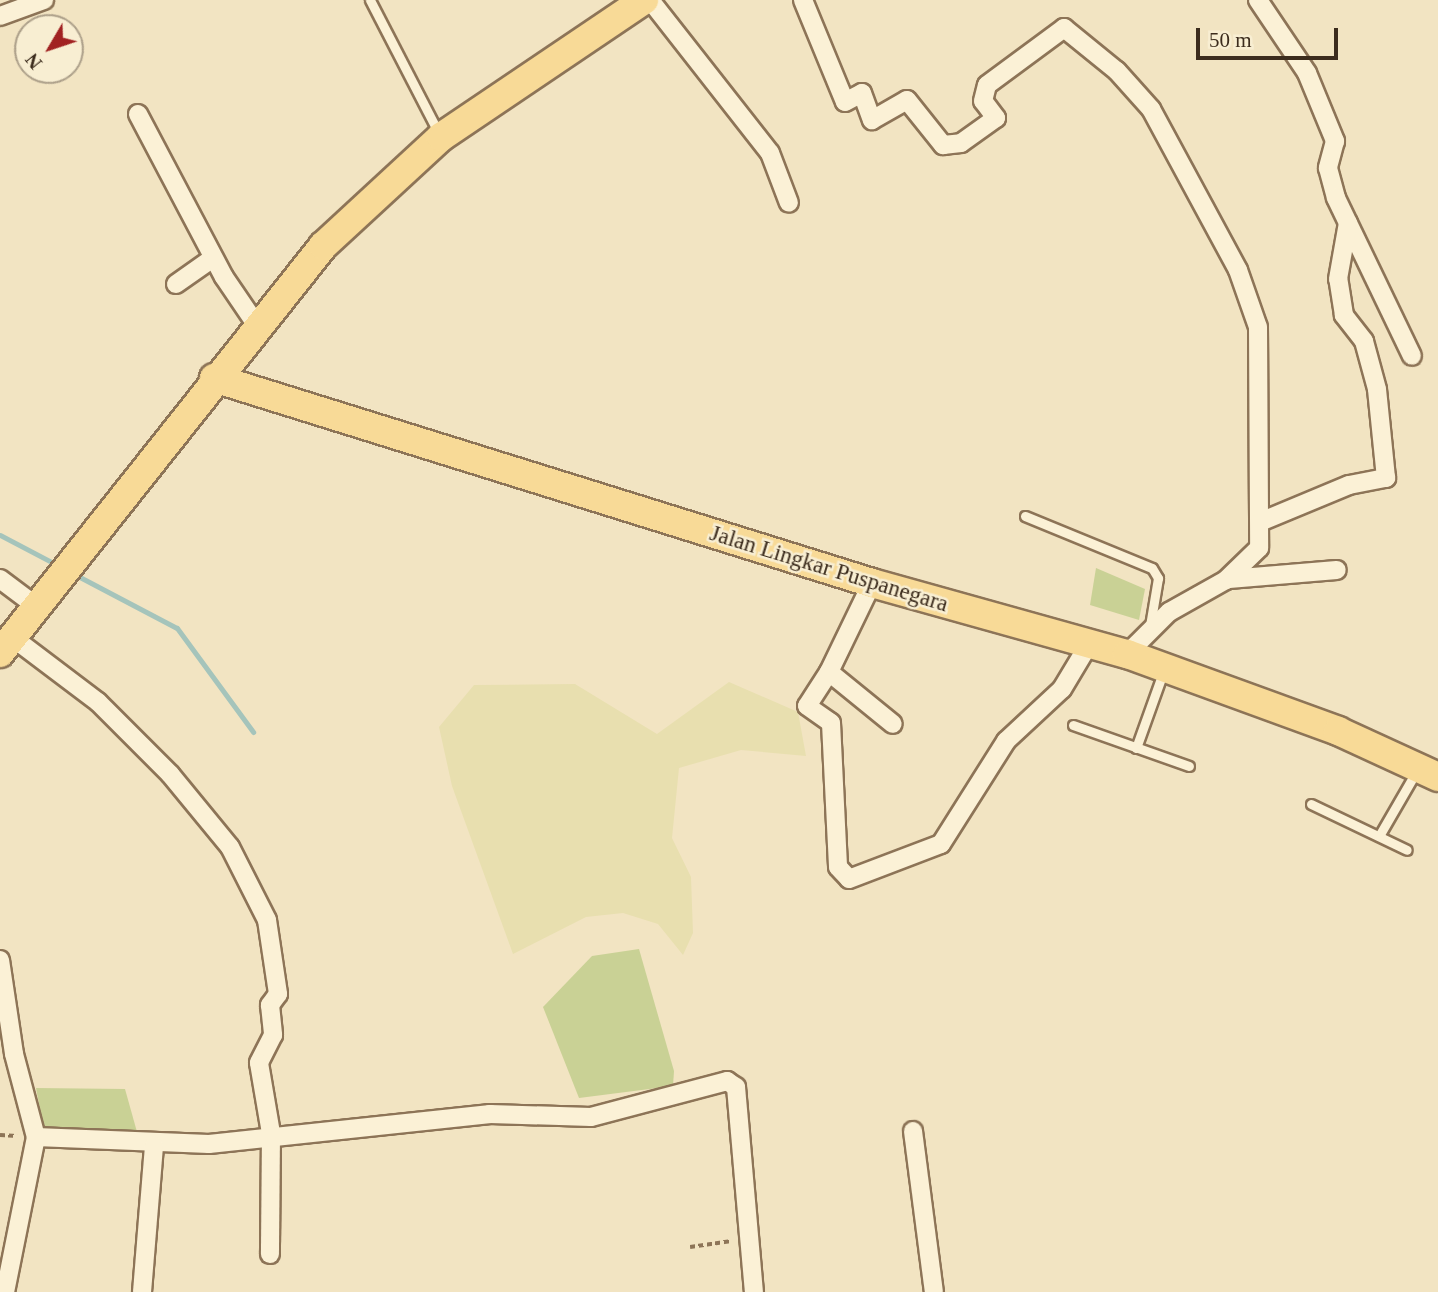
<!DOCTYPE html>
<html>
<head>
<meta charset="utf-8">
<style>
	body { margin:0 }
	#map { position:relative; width:1438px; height:1292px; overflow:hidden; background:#f2e4c2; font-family:"Times New Roman",serif }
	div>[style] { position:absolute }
	.farmland>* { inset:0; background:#e8dfaf }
	.green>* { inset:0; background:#c9d195 }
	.stream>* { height:5px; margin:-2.5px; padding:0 2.5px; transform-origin:2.5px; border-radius:2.5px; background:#a5c4bb }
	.path>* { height:3.5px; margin-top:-1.75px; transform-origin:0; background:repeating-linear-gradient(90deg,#8d7457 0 5px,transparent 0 8.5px) }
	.roads { filter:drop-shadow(2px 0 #8d7457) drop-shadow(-2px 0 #8d7457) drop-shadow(0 2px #8d7457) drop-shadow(0 -2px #8d7457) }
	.service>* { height:9px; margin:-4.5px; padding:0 4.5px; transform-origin:4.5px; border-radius:4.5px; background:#fbf1d6 }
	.minor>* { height:18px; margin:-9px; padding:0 9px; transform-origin:9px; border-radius:9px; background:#fbf1d6 }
	.primary>* { height:28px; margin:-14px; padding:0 14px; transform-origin:14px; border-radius:14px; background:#f8da97 }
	span { translate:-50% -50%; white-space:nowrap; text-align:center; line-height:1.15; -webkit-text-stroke:5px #f8eed2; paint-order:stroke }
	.street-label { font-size:23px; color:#3c2c1d }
	.north { position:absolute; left:14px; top:14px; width:70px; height:70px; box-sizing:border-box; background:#f8eed2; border:2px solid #ada08a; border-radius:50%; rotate:231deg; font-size:19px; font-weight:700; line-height:28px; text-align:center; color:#3c2c1d }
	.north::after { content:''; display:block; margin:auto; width:24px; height:32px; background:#a12222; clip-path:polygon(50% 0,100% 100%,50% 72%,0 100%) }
	.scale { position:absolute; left:1196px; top:28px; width:142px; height:32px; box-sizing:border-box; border:4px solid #3c2c1d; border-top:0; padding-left:9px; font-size:21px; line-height:24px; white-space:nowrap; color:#3c2c1d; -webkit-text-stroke:5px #f8eed2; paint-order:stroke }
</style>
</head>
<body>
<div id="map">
	<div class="farmland">
		<i style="clip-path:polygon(729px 682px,798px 712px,806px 756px,741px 750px,679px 768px,672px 838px,691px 877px,693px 933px,683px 955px,658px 924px,623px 913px,586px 917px,513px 954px,452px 786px,439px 727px,474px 685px,575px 684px,657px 734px)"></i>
	</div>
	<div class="green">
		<i style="clip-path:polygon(1096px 568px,1145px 589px,1139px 620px,1090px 605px)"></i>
		<i style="clip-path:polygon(639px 949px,674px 1071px,673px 1086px,579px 1098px,543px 1007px,592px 956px)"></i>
		<i style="clip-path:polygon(36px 1088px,125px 1089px,137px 1132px,44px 1131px)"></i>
	</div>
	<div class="stream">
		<i style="left:0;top:535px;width:67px;rotate:27.7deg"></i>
		<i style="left:74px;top:574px;width:116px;rotate:27.7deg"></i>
		<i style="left:177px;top:628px;width:129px;rotate:53.8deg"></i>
	</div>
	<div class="path">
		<i style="left:0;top:1135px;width:17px;rotate:3deg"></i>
		<i style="left:690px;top:1247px;width:42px;rotate:-8.1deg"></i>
	</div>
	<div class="roads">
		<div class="service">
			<i style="left:370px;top:0;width:148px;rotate:62.7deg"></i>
			<i style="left:1025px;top:516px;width:137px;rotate:22.3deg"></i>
			<i style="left:1152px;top:568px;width:12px;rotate:59deg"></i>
			<i style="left:1158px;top:578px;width:49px;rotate:99.5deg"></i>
			<i style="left:1073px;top:725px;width:123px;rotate:19.5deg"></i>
			<i style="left:1136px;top:748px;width:83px;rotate:-70.3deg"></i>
			<i style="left:1311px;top:804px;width:106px;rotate:25.6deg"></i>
			<i style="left:1379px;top:836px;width:74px;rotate:-60deg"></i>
		</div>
		<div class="minor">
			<i style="left:650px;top:0;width:194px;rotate:51.9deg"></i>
			<i style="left:770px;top:153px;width:53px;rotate:69.2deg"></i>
			<i style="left:803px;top:0;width:110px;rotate:67.6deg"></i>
			<i style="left:845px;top:102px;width:19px;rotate:-28deg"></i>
			<i style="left:862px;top:93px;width:29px;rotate:70deg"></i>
			<i style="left:872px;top:120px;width:40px;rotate:-29.7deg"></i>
			<i style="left:907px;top:100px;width:58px;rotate:51.3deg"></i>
			<i style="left:943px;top:145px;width:18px;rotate:-6deg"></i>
			<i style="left:961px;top:143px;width:43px;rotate:-35.5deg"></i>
			<i style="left:996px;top:118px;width:21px;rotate:-127deg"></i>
			<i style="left:983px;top:101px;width:16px;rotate:-76deg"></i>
			<i style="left:987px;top:85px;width:96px;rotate:-36.5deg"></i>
			<i style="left:1064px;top:28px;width:68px;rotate:39.1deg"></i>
			<i style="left:1117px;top:71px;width:51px;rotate:48.2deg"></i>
			<i style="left:1151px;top:109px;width:183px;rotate:61.6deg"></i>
			<i style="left:1238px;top:270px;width:60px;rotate:70.7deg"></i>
			<i style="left:1258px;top:327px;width:221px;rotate:89.7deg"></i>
			<i style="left:1259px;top:548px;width:46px;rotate:135.9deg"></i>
			<i style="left:1226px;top:580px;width:65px;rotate:150.7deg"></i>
			<i style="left:1169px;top:612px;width:59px;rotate:135deg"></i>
			<i style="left:1258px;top:0;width:88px;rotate:56.1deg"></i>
			<i style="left:1307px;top:73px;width:74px;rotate:67.6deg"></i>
			<i style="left:1335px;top:141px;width:28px;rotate:105deg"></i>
			<i style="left:1328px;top:168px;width:31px;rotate:75deg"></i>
			<i style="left:1336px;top:198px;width:175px;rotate:64.3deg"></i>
			<i style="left:0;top:16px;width:47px;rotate:-20deg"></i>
			<i style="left:138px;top:114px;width:184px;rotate:62.2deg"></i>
			<i style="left:224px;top:277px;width:57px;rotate:55.8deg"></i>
			<i style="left:176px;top:284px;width:45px;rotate:-35.1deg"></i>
			<i style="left:1260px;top:522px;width:96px;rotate:-22.6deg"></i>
			<i style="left:1349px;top:485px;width:38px;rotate:-11deg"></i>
			<i style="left:1386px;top:478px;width:89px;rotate:-95.8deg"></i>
			<i style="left:1377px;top:389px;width:50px;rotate:-105.2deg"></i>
			<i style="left:1364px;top:341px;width:33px;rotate:-128deg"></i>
			<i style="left:1344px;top:315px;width:36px;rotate:-99deg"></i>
			<i style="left:1338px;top:279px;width:57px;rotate:-79.9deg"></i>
			<i style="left:0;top:579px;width:45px;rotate:36.9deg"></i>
			<i style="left:1229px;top:579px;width:108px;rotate:-4.8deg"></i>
			<i style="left:872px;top:583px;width:99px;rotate:115.8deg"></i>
			<i style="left:829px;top:672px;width:82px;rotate:39.1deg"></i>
			<i style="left:12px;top:637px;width:108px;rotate:37.1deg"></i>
			<i style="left:98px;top:702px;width:102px;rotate:45deg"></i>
			<i style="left:170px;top:774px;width:94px;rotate:50.6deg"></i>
			<i style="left:230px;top:847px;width:82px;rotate:63.1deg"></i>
			<i style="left:267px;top:920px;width:75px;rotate:81.5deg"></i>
			<i style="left:278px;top:994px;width:14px;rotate:126deg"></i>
			<i style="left:270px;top:1005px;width:30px;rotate:84deg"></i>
			<i style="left:273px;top:1035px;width:31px;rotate:117deg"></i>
			<i style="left:259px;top:1063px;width:71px;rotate:80.3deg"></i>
			<i style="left:271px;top:1133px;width:121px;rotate:90.5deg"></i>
			<i style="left:829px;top:672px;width:40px;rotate:122.9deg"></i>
			<i style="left:807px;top:706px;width:29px;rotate:35deg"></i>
			<i style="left:831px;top:723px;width:144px;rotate:87.2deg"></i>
			<i style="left:838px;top:867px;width:16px;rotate:47deg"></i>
			<i style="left:849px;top:879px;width:98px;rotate:-20.8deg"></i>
			<i style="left:941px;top:844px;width:122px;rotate:-57.7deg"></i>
			<i style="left:1006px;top:741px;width:76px;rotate:-42.9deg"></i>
			<i style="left:1062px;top:689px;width:52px;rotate:-59deg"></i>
			<i style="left:0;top:960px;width:95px;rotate:81.5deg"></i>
			<i style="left:14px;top:1054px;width:86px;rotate:75.2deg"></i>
			<i style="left:36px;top:1137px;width:158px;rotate:101.3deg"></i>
			<i style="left:913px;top:1131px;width:162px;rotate:82.6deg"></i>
			<i style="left:36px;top:1137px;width:173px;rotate:2.3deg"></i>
			<i style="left:209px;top:1144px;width:283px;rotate:-6.1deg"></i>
			<i style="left:490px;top:1114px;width:101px;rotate:1.7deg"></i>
			<i style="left:591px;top:1117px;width:141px;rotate:-14.8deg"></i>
			<i style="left:727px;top:1081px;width:11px;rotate:34deg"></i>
			<i style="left:736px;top:1087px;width:206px;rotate:85deg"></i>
			<i style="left:142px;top:1292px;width:147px;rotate:-85.3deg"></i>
		</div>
		<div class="primary">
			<i style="left:214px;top:378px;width:689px;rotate:17.3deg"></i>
			<i style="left:872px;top:583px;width:265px;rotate:15.6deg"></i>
			<i style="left:1127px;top:654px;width:225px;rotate:20deg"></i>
			<i style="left:1338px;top:731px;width:110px;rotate:24.7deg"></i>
			<i style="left:0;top:653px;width:520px;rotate:-51.56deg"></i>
			<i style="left:323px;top:246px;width:161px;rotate:-42.7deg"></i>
			<i style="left:441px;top:137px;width:245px;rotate:-34deg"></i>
		</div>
	</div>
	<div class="street-label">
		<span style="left:829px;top:569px;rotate:17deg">Jalan Lingkar Puspanegara</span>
	</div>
	<div class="north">N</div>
	<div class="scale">50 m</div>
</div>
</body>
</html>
